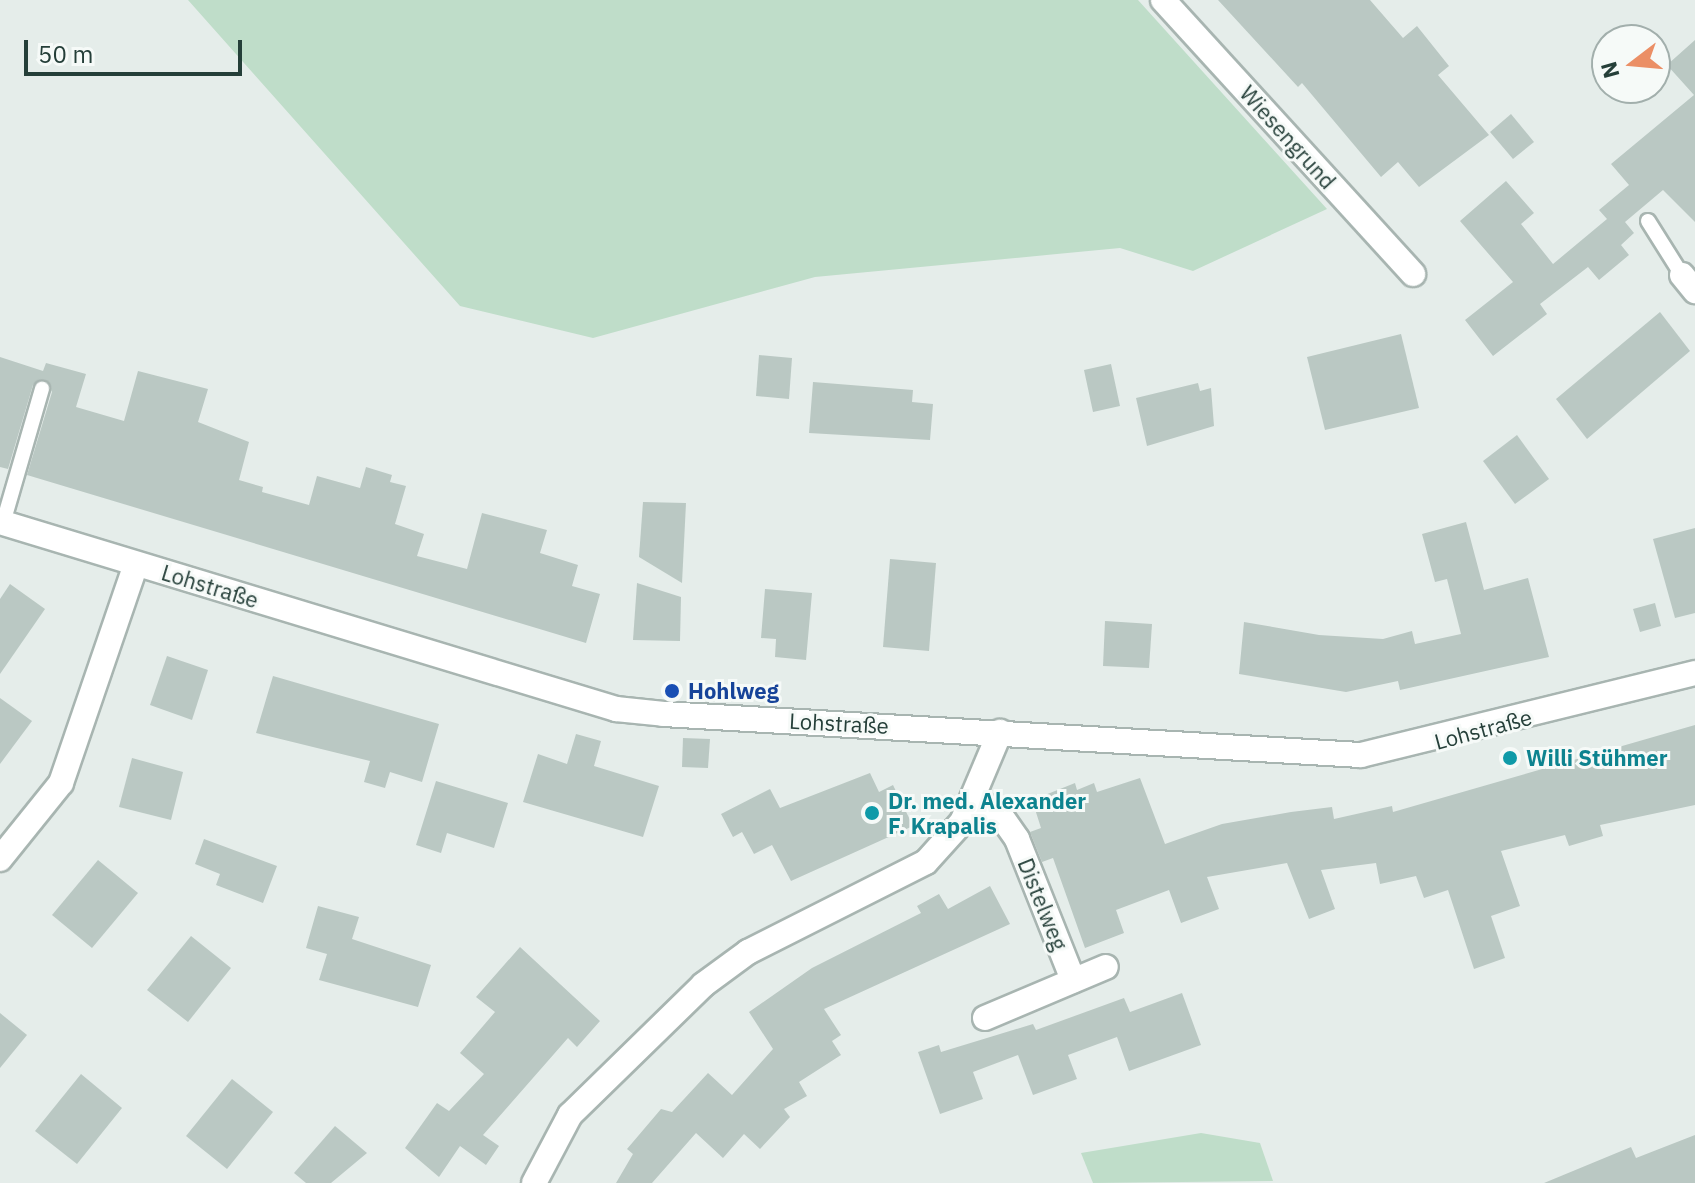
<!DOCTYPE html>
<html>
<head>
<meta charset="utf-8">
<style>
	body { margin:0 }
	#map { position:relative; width:1695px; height:1183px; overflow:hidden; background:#e5edea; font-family:"IBM Plex Sans",sans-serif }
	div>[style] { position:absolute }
	.green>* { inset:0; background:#bfddc9 }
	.building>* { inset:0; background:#bac8c3 }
	.roads { filter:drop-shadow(2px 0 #a8b5b1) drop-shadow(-2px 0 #a8b5b1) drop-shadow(0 2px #a8b5b1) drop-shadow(0 -2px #a8b5b1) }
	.service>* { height:14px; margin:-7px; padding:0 7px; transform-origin:7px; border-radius:7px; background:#fff }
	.minor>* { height:24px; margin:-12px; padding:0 12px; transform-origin:12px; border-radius:12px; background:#fff }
	.secondary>* { height:24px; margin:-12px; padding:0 12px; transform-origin:12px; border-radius:12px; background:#fff }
	.dots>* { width:22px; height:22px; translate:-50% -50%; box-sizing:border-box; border:4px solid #f6faf8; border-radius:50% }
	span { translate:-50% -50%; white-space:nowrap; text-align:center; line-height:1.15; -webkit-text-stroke:6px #f6faf8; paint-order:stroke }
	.street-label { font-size:22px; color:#253f39 }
	.transit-label { font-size:22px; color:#164399; font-weight:700 }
	.left { translate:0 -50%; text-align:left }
	.culture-label { font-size:22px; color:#0d838f; font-weight:700 }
	.north { position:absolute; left:1591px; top:24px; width:80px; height:80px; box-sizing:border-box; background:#f6faf8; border:2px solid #a2afac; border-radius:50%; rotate:254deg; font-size:22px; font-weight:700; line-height:32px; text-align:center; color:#253f39 }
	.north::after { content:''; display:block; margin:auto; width:28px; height:36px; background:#eb8f66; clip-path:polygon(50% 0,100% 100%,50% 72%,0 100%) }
	.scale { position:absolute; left:24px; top:40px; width:218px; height:36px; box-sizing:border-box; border:4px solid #253f39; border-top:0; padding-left:10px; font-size:24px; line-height:28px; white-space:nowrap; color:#253f39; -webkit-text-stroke:6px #f6faf8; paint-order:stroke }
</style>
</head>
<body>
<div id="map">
	<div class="green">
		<i style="clip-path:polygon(188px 0,1138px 0,1327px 209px,1193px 271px,1120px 248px,815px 277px,593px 338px,460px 306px)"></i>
		<i style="clip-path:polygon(1201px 1133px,1260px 1143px,1273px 1181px,1093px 1183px,1081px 1153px)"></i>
	</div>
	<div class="building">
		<i style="clip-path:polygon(1218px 0,1370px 0,1403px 38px,1417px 26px,1449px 66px,1438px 75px,1489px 135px,1419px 187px,1398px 162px,1381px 177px,1302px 83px,1298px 87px)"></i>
		<i style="clip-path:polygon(1695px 40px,1695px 222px,1663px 190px,1625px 222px,1634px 233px,1621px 245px,1629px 255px,1599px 280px,1588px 267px,1540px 304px,1547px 314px,1493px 356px,1465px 320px,1513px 282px,1460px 221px,1506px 181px,1534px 213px,1521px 224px,1553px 264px,1607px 219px,1599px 210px,1629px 185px,1611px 164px,1694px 95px,1667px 65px)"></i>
		<i style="clip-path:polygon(1511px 114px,1534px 142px,1513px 159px,1490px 132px)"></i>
		<i style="clip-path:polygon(1660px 312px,1690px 351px,1587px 439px,1556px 399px)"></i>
		<i style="clip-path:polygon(1401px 334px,1419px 408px,1325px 430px,1307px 357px)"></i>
		<i style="clip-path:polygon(759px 355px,792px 358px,789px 399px,756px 396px)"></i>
		<i style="clip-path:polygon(0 357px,43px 371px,46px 363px,86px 374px,76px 407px,124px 421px,138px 371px,208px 389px,198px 422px,249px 442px,239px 480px,263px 487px,262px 492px,309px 505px,317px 476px,360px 488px,366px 467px,392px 475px,390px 482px,406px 486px,395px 524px,424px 534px,417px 556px,467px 569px,482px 513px,547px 530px,540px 553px,578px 565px,572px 586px,600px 594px,586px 643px,27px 475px,52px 392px,46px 380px,33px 385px,8px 469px,0 467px)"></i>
		<i style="clip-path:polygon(1111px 364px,1120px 406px,1093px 412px,1084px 370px)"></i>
		<i style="clip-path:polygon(813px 382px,913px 390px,912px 402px,933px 404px,930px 440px,809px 433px)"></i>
		<i style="clip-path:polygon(1198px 383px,1200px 391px,1211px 388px,1214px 426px,1147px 446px,1136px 398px)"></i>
		<i style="clip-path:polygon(1517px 435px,1549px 479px,1515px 504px,1483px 461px)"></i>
		<i style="clip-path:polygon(643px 502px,686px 503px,682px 583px,639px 557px)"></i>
		<i style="clip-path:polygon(1466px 522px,1484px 590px,1528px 578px,1549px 657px,1400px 690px,1398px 681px,1346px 692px,1239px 674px,1244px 622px,1319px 635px,1383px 639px,1412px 631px,1415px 644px,1461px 634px,1447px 579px,1435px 582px,1422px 534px)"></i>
		<i style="clip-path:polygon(1695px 528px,1695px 613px,1675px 618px,1653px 539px)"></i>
		<i style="clip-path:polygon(890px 559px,936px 563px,929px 651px,883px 647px)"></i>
		<i style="clip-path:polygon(637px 583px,681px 597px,680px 641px,633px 640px)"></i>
		<i style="clip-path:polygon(10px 584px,45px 609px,0 674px,0 599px)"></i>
		<i style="clip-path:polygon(765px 589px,812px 593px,806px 660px,775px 657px,776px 639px,761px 638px)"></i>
		<i style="clip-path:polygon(1655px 603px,1661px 626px,1640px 632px,1633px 609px)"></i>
		<i style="clip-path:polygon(1105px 621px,1152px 624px,1149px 668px,1103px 666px)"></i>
		<i style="clip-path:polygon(167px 656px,208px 670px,192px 720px,150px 705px)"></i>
		<i style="clip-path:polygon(273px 676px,439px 724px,422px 782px,390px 772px,385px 788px,364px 782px,370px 761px,256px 733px)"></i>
		<i style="clip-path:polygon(0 698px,32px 721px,0 764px)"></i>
		<i style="clip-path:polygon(1695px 725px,1695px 805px,1600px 825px,1603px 836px,1569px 846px,1565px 835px,1501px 851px,1520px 906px,1491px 916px,1505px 958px,1474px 969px,1448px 890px,1424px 898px,1416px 876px,1380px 884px,1376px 863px,1321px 870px,1335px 909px,1309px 919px,1287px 863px,1207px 877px,1219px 909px,1181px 923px,1169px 890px,1116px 910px,1124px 933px,1085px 948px,1053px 858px,1042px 862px,1030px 832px,1041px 828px,1034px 806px,1048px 801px,1045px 795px,1075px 783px,1077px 790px,1094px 783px,1097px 792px,1140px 778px,1165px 844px,1222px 824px,1291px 812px,1332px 807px,1334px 819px,1392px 806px,1393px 812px)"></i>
		<i style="clip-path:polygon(576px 734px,601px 741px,594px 766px,659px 786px,643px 837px,523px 802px,538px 754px,567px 764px)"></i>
		<i style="clip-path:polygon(683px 738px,710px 739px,708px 768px,682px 767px)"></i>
		<i style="clip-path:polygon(132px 758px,183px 772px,171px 820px,119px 807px)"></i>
		<i style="clip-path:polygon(870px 773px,879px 792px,893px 785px,913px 826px,791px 881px,772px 845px,754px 854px,742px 832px,733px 837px,721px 814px,770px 789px,780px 808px)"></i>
		<i style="clip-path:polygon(436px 781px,508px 803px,494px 848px,447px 833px,441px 853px,416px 845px)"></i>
		<i style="clip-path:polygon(204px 839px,277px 866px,263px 903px,216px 885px,220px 874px,195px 864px)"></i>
		<i style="clip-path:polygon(98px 860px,138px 893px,92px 948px,52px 915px)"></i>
		<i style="clip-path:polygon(990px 886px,1010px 924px,824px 1009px,841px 1035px,832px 1041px,841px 1055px,799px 1082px,807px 1096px,784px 1109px,790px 1117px,760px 1149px,744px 1134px,723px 1158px,696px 1133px,652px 1183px,616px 1183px,633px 1154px,627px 1149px,661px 1109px,672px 1112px,708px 1073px,732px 1095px,773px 1049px,749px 1012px,812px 968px,921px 913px,917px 906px,939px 894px,948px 909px)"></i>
		<i style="clip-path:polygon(318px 906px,359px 917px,352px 939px,431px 965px,418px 1007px,319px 980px,327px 954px,306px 948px)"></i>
		<i style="clip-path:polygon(191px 936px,231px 968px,188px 1022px,147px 990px)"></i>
		<i style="clip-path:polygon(520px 947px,600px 1021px,577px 1047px,568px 1038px,483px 1135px,499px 1146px,486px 1165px,460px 1146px,439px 1177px,405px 1148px,437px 1103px,449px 1111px,484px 1074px,460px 1053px,495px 1012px,476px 997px)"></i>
		<i style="clip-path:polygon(1182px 993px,1201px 1045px,1129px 1071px,1117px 1037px,1068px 1055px,1077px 1079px,1033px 1095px,1018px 1055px,973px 1072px,983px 1099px,940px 1114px,918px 1052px,939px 1045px,941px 1052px,1033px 1024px,1036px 1030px,1124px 998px,1130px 1012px)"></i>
		<i style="clip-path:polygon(0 1013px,27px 1035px,0 1068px)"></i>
		<i style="clip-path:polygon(81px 1074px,122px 1108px,77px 1164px,35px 1131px)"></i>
		<i style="clip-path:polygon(232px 1079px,273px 1112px,227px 1169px,186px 1136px)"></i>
		<i style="clip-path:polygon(335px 1126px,367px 1153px,331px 1183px,306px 1183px,294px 1173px)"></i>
		<i style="clip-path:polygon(1695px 1135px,1695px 1183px,1544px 1183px,1631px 1147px,1636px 1158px)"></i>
	</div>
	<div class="roads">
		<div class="service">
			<i style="left:1648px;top:221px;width:64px;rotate:57.8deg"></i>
			<i style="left:3px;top:523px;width:140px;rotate:-73.8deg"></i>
		</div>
		<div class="minor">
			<i style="left:1163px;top:0;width:371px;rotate:47.6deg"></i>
			<i style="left:1682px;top:275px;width:21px;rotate:51deg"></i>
			<i style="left:974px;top:798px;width:32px;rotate:34deg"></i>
			<i style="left:1001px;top:816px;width:28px;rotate:55deg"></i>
			<i style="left:1017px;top:839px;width:152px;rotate:68.3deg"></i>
			<i style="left:0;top:859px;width:97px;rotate:-51.2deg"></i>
			<i style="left:61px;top:783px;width:231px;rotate:-71.1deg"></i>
			<i style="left:985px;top:1018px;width:131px;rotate:-22.9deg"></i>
			<i style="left:534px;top:1183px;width:77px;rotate:-62.1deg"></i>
			<i style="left:570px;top:1115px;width:186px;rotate:-44.3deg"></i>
			<i style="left:703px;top:985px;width:56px;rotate:-36.3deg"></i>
			<i style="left:748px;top:952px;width:199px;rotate:-26.8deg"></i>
			<i style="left:926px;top:862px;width:54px;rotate:-48deg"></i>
			<i style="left:962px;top:822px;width:98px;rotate:-67.1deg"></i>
		</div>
		<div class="secondary">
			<i style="left:0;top:522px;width:644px;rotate:16.89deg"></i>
			<i style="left:616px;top:709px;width:48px;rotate:5.9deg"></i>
			<i style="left:664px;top:714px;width:698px;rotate:3.37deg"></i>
			<i style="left:1361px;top:755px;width:344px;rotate:-13.8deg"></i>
		</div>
	</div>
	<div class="dots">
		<i style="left:672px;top:691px;background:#1a4fb4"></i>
		<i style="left:1510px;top:758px;background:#0f9aa8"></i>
		<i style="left:872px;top:813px;background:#0f9aa8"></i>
	</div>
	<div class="street-label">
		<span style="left:1288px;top:137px;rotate:48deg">Wiesengrund</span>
		<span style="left:210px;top:586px;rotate:17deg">Lohstraße</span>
		<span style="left:839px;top:723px;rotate:3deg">Lohstraße</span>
		<span style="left:1483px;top:729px;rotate:-15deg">Lohstraße</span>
		<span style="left:1043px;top:904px;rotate:68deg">Distelweg</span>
	</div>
	<div class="transit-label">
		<span class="left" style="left:688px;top:691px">Hohlweg</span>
	</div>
	<div class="culture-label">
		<span class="left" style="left:1526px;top:758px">Willi Stühmer</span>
		<span class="left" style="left:888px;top:813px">Dr. med. Alexander<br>F. Krapalis</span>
	</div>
	<div class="north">N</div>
	<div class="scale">50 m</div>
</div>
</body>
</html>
